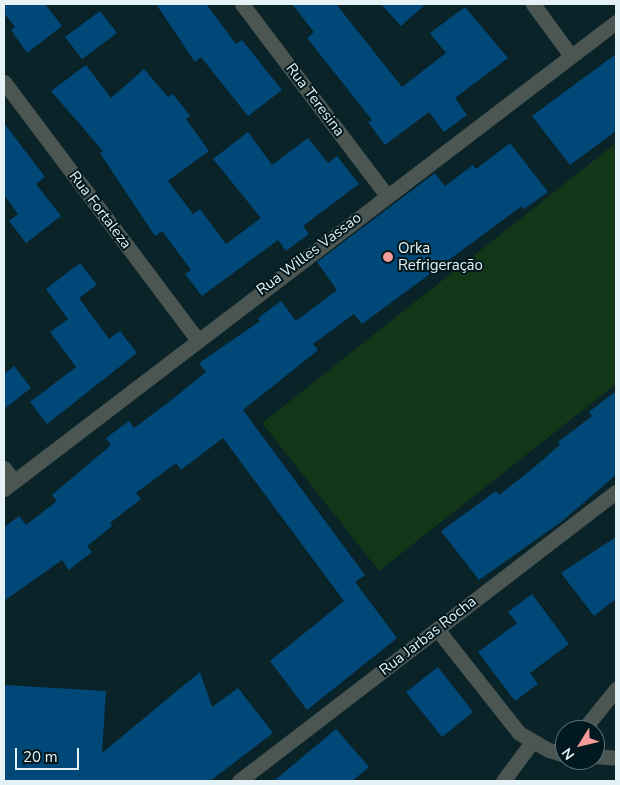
<!DOCTYPE html>
<html>
<head>
<meta charset="utf-8">
<style>
	body { margin:0 }
	#map { position:relative; width:620px; height:785px; overflow:hidden; background:#092328; font-family:"Nunito Sans",sans-serif }
	div>[style] { position:absolute }
	.green>* { inset:0; background:#123618 }
	.building>* { inset:0; background:#004878 }
	.minor>* { height:15px; margin:-7.5px; padding:0 7.5px; transform-origin:7.5px; border-radius:7.5px; background:#4b5653 }
	.dots>* { width:14px; height:14px; translate:-50% -50%; box-sizing:border-box; border:2px solid #01191e; border-radius:50% }
	span { translate:-50% -50%; white-space:nowrap; text-align:center; line-height:1.15; -webkit-text-stroke:4px #01191e; paint-order:stroke }
	.street-label { font-size:15px; color:#e4f2f6 }
	.poi-label { font-size:15px; color:#e4f2f6 }
	.left { translate:0 -50%; text-align:left }
	.frame { position:absolute; inset:0; border:5px solid #e4f2f6; pointer-events:none }
	.north { position:absolute; left:555px; top:720px; width:50px; height:50px; box-sizing:border-box; background:#01191e; border:1px solid #5c7074; border-radius:50%; rotate:234deg; font-size:14px; font-weight:700; line-height:20px; text-align:center; color:#e4f2f6 }
	.north::after { content:''; display:block; margin:auto; width:18px; height:22px; background:#f59b9a; clip-path:polygon(50% 0,100% 100%,50% 72%,0 100%) }
	.scale { position:absolute; left:15px; top:748px; width:64px; height:22px; box-sizing:border-box; border:2px solid #e4f2f6; border-top:0; padding-left:6px; font-size:15px; line-height:18px; white-space:nowrap; color:#e4f2f6; -webkit-text-stroke:4px #01191e; paint-order:stroke }
</style>
</head>
<body>
<div id="map">
	<div class="green">
		<i style="clip-path:polygon(616px 143px,616px 384px,379px 571px,262px 423px)"></i>
	</div>
	<div class="building">
		<i style="clip-path:polygon(4px 4px,45px 4px,62px 26px,27px 53px,11px 30px,15px 27px,4px 13px)"></i>
		<i style="clip-path:polygon(156px 4px,206px 4px,236px 44px,242px 40px,282px 90px,248px 116px,201px 57px,195px 62px)"></i>
		<i style="clip-path:polygon(292px 4px,336px 4px,402px 87px,446px 53px,430px 33px,465px 7px,508px 58px,455px 98px,467px 115px,444px 132px,429px 112px,385px 145px,368px 122px,372px 120px,307px 38px,314px 32px)"></i>
		<i style="clip-path:polygon(381px 4px,426px 4px,401px 26px)"></i>
		<i style="clip-path:polygon(100px 11px,117px 33px,82px 59px,65px 37px)"></i>
		<i style="clip-path:polygon(616px 54px,616px 131px,570px 165px,532px 116px)"></i>
		<i style="clip-path:polygon(86px 65px,111px 98px,144px 69px,168px 97px,173px 94px,190px 116px,186px 119px,209px 151px,168px 181px,193px 214px,200px 209px,226px 244px,261px 218px,213px 159px,248px 132px,272px 165px,308px 138px,328px 163px,337px 156px,359px 184px,303px 226px,309px 234px,286px 251px,278px 240px,202px 296px,185px 274px,191px 270px,162px 231px,155px 236px,100px 153px,103px 151px,51px 91px)"></i>
		<i style="clip-path:polygon(4px 123px,45px 177px,36px 184px,61px 216px,26px 243px,9px 221px,18px 214px,4px 195px)"></i>
		<i style="clip-path:polygon(510px 143px,548px 192px,524px 209px,522px 206px,362px 324px,354px 314px,313px 344px,318px 350px,243px 410px,365px 575px,355px 582px,397px 638px,307px 710px,270px 661px,344px 601px,223px 438px,181px 470px,176px 463px,136px 493px,141px 499px,110px 523px,112px 526px,87px 546px,92px 552px,69px 570px,62px 560px,4px 601px,4px 527px,19px 516px,26px 525px,57px 501px,52px 495px,111px 445px,106px 438px,129px 421px,134px 428px,170px 401px,206px 372px,199px 363px,260px 321px,258px 318px,281px 301px,296px 321px,337px 290px,317px 262px,329px 253px,435px 173px,445px 186px,473px 165px,476px 169px)"></i>
		<i style="clip-path:polygon(80px 263px,97px 285px,79px 298px,109px 339px,120px 331px,137px 353px,47px 424px,30px 402px,76px 367px,50px 332px,68px 319px,46px 289px)"></i>
		<i style="clip-path:polygon(14px 366px,31px 388px,4px 409px,4px 374px)"></i>
		<i style="clip-path:polygon(616px 391px,616px 475px,561px 522px,479px 580px,441px 531px,496px 491px,499px 495px,532px 469px,560px 445px,558px 442px,592px 416px,589px 412px)"></i>
		<i style="clip-path:polygon(616px 537px,616px 599px,594px 616px,561px 573px)"></i>
		<i style="clip-path:polygon(532px 594px,569px 644px,530px 673px,538px 684px,515px 701px,478px 652px,517px 623px,508px 612px)"></i>
		<i style="clip-path:polygon(438px 667px,473px 712px,442px 737px,406px 692px)"></i>
		<i style="clip-path:polygon(200px 672px,212px 707px,238px 688px,273px 733px,210px 781px,4px 781px,4px 685px,106px 691px,102px 753px)"></i>
		<i style="clip-path:polygon(336px 729px,369px 767px,352px 781px,274px 781px)"></i>
	</div>
	<div class="minor">
		<i style="left:242px;top:4px;width:241px;rotate:52.9deg"></i>
		<i style="left:533px;top:4px;width:64px;rotate:53.8deg"></i>
		<i style="left:4px;top:82px;width:321px;rotate:53.1deg"></i>
		<i style="left:4px;top:468px;width:16px;rotate:52deg"></i>
		<i style="left:4px;top:489px;width:770px;rotate:-37.35deg"></i>
		<i style="left:437px;top:629px;width:132px;rotate:51.7deg"></i>
		<i style="left:519px;top:733px;width:34px;rotate:30deg"></i>
		<i style="left:549px;top:750px;width:17px;rotate:17deg"></i>
		<i style="left:583px;top:730px;width:53px;rotate:-51.2deg"></i>
		<i style="left:595px;top:756px;width:21px;rotate:5deg"></i>
		<i style="left:239px;top:781px;width:475px;rotate:-37.5deg"></i>
		<i style="left:503px;top:781px;width:49px;rotate:-53.4deg"></i>
	</div>
	<div class="dots">
		<i style="left:388px;top:257px;background:#f59b9a"></i>
	</div>
	<div class="street-label">
		<span style="left:315px;top:100px;rotate:53deg">Rua Teresina</span>
		<span style="left:100px;top:210px;rotate:53deg">Rua Fortaleza</span>
		<span style="left:309px;top:254px;rotate:-37deg">Rua Willes Vassao</span>
		<span style="left:428px;top:636px;rotate:-38deg">Rua Jarbas Rocha</span>
	</div>
	<div class="poi-label">
		<span class="left" style="left:398px;top:257px">Orka<br>Refrigeração</span>
	</div>
	<div class="frame"></div>
	<div class="north">N</div>
	<div class="scale">20 m</div>
</div>
</body>
</html>
